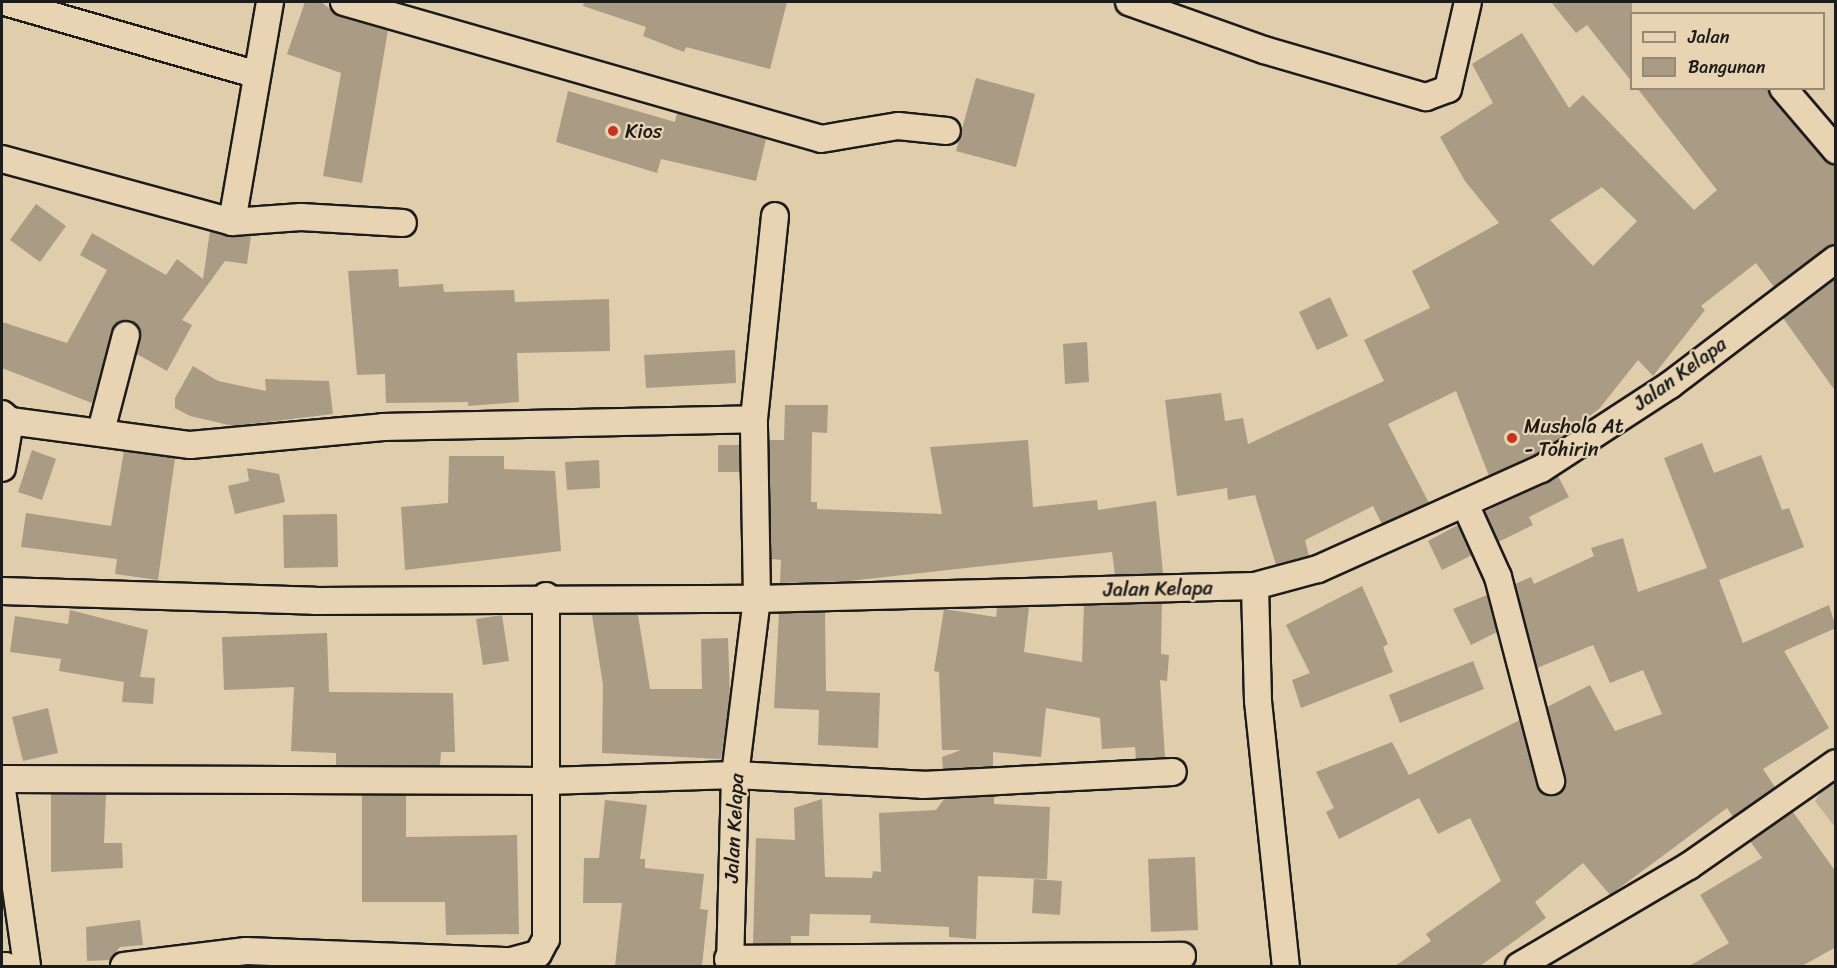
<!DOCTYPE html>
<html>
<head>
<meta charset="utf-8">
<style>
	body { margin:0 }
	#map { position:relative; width:1837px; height:968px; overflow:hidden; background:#e0cdac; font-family:Sriracha,sans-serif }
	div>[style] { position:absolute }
	.green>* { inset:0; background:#c0b095 }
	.building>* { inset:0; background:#a99b84 }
	.roads { filter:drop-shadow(2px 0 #1c1c1c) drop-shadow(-2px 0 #1c1c1c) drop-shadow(0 2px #1c1c1c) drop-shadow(0 -2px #1c1c1c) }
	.minor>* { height:26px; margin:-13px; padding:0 13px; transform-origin:13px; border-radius:13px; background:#e8d4b2 }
	.dots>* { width:16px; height:16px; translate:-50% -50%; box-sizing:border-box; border:3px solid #e8d4b2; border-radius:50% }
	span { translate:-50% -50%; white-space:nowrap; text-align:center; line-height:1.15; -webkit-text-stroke:4.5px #e8d4b2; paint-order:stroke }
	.poi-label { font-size:20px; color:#1c1c1c }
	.left { translate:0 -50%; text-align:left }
	.street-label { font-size:20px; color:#1c1c1c }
	.frame { position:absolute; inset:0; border:3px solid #1c1c1c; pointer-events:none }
	.legend { position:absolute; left:1630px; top:12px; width:195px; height:78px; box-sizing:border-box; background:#e8d4b2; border:2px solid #968a76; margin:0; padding:8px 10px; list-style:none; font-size:18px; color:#1c1c1c }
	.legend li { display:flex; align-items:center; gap:12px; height:30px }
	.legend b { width:30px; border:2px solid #968a76 }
</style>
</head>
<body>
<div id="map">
	<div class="green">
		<i style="clip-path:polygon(1835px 772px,1835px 827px,1815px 801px)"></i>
	</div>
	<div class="building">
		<i style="clip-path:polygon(305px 2px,321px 2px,339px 16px,388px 30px,362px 183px,323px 176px,341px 73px,287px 54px)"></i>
		<i style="clip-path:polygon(584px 2px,787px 2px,770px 69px,686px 47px,684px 52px,643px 36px,646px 27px,583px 6px)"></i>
		<i style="clip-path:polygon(1551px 2px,1632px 2px,1632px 82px,1587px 25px,1576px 33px)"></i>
		<i style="clip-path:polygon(evenodd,1522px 33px,1569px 108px,1583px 95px,1694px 210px,1717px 190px,1637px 88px,1768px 88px,1825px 160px,1836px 165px,1836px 244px,1774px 287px,1756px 263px,1701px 306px,1705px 310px,1653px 376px,1638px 360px,1599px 409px,1534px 456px,1489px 476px,1456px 391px,1388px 424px,1429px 503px,1382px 524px,1373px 506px,1305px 540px,1309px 556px,1276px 565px,1255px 495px,1228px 500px,1227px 488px,1177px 496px,1165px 400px,1221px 393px,1225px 421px,1243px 418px,1248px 444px,1384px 381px,1364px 340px,1430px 308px,1412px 271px,1499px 223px,1465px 181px,1440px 137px,1493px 103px,1472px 64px,1522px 33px,1602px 187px,1637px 221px,1593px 266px,1550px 220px,1602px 187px)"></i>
		<i style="clip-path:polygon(976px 78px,1035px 94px,1016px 167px,956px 151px)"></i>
		<i style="clip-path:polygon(568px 91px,675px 122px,677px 113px,766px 139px,756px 181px,661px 159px,657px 173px,556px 142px)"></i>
		<i style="clip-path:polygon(36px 204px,66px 226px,40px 262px,10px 240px)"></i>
		<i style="clip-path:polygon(210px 231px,251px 236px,247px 264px,225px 261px,182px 320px,192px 325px,167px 371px,137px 354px,141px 332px,129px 320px,112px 331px,92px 403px,2px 368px,2px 322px,67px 343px,107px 270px,80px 255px,92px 233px,166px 275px,177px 259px,203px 279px)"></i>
		<i style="clip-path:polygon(398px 269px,399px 287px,443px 284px,444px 292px,514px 290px,515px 302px,609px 299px,610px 351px,517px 353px,519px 402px,468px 406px,468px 402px,386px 403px,385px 374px,357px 375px,348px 271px)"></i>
		<i style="clip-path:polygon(1836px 278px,1836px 392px,1783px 318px)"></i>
		<i style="clip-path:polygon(1330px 297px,1348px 336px,1317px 350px,1299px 312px)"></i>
		<i style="clip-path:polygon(1087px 342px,1089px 382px,1065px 384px,1063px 344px)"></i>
		<i style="clip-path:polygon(735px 350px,736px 383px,646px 388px,644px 355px)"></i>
		<i style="clip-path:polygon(193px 366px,218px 381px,266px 391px,265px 379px,329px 381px,333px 414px,233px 426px,190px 416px,175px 408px,175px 398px)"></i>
		<i style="clip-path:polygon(785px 405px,828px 405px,827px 433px,812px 432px,811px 502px,817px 502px,817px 509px,942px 514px,930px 447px,1028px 440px,1033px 507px,1097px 500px,1098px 510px,1156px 501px,1163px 573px,1115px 575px,1112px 552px,849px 581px,780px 583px,781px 560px,771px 559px,769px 440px,784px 440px)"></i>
		<i style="clip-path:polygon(1702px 443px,1714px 473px,1761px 455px,1782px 510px,1789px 508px,1804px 547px,1719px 580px,1743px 643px,1829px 605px,1836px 628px,1784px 651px,1829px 728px,1763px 769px,1775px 787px,1733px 817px,1727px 808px,1610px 895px,1583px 863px,1535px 902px,1546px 918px,1480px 966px,1395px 966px,1431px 941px,1426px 934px,1501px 881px,1470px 818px,1438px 834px,1419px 798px,1339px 839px,1326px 812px,1334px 808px,1316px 772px,1392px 742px,1409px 775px,1520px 720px,1537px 785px,1554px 796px,1566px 778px,1547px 707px,1590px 685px,1615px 731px,1662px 714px,1643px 670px,1610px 683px,1593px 645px,1537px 668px,1515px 584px,1531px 577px,1534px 584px,1594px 556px,1591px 548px,1623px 538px,1638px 592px,1707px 568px,1664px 458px)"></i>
		<i style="clip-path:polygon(718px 445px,739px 445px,740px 472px,718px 472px)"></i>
		<i style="clip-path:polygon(32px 450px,56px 459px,42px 500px,18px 492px)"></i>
		<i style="clip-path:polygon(124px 451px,175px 458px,158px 580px,115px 574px,117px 559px,21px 547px,26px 513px,111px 526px)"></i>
		<i style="clip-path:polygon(449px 456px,504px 456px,504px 469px,555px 471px,561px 551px,405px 570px,401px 507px,448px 503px)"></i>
		<i style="clip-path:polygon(599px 460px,600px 488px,567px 490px,565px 462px)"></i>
		<i style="clip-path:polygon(247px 468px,279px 474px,285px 502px,235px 514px,228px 486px,249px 481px)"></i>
		<i style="clip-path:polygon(1558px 476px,1569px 497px,1529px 517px,1533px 525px,1498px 542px,1485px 512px)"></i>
		<i style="clip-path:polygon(337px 514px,338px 567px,284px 568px,283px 515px)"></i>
		<i style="clip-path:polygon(1458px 525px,1472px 555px,1442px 570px,1428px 541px)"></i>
		<i style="clip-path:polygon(1362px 586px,1388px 644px,1383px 647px,1393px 672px,1301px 708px,1292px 680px,1310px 673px,1286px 625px)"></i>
		<i style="clip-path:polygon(1487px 595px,1497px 632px,1471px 645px,1453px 609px)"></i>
		<i style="clip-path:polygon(1162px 603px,1161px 654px,1169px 655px,1167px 681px,1160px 680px,1165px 757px,1136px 759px,1135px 747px,1102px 749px,1100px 718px,1046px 708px,1041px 757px,993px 752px,993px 766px,943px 769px,942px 757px,961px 750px,942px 750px,939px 672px,934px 671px,944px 609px,996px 617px,997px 608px,1029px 607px,1024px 652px,1082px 662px,1084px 605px)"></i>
		<i style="clip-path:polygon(70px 610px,148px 630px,140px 677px,155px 678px,153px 704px,122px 702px,124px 682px,59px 671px,61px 659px,10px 652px,15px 616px,68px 624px)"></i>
		<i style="clip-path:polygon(825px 612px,826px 691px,880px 693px,878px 748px,818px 745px,819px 710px,774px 708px,779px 613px)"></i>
		<i style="clip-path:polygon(502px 615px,509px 661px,483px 665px,476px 619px)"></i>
		<i style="clip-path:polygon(592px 615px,638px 615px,650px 689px,702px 689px,701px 639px,728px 638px,730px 697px,721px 759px,602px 753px,603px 685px)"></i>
		<i style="clip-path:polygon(327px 633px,329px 692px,453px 693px,455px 752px,441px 752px,440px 766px,336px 765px,336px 753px,291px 751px,294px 687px,224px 690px,222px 637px)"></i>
		<i style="clip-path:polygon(1473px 661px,1484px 689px,1400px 723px,1389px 695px)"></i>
		<i style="clip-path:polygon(48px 708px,58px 753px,23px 761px,12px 717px)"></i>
		<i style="clip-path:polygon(51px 794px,106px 794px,104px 843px,122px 843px,123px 868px,51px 872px)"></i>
		<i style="clip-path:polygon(362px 795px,406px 795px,406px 837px,517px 835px,519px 934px,446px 935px,445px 902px,362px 902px)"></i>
		<i style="clip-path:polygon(994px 796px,994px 804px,1050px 807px,1047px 879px,978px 876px,976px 939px,949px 937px,949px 927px,870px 923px,871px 915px,810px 914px,809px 936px,791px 936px,791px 944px,753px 944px,756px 838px,795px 840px,794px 808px,822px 799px,825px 877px,872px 878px,873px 871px,881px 872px,879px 813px,936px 810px,944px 799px)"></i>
		<i style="clip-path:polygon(605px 800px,647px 805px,640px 859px,645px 859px,645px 868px,704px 874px,700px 909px,708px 910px,702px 966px,615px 966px,622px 903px,583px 903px,584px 858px,599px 858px)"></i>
		<i style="clip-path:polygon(1793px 812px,1836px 872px,1836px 947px,1802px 966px,1689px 966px,1729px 943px,1700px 895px,1762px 858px,1750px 841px)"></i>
		<i style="clip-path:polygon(1195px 857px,1198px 930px,1151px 932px,1148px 859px)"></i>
		<i style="clip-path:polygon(1034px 879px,1062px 881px,1060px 915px,1032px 913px)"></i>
		<i style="clip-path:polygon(140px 920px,143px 945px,120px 947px,110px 960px,87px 961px,86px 927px)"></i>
	</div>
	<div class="roads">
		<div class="minor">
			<i style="left:5px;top:2px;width:259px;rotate:16.1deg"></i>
			<i style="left:344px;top:2px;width:496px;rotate:16deg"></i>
			<i style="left:821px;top:139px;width:78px;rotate:-9.6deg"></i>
			<i style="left:898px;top:126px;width:49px;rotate:5.8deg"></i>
			<i style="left:1129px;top:2px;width:143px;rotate:19.6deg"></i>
			<i style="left:1264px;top:50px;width:169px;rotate:16.2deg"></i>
			<i style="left:1426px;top:97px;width:23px;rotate:-20deg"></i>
			<i style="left:1448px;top:89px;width:89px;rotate:-77.1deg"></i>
			<i style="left:1783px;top:88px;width:82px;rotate:49.5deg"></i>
			<i style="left:2px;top:159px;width:238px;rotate:15.3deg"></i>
			<i style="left:232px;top:222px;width:69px;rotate:-4.1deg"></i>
			<i style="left:301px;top:217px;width:102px;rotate:3.4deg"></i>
			<i style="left:232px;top:222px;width:223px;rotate:-80.2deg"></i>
			<i style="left:2px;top:414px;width:11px;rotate:41deg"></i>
			<i style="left:10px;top:421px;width:182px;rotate:7.6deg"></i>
			<i style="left:190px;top:445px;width:194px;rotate:-5.3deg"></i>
			<i style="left:383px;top:427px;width:371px;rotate:-1.2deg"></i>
			<i style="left:101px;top:431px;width:99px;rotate:-75.4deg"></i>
			<i style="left:2px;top:468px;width:48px;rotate:-80.3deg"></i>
			<i style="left:1465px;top:504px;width:80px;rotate:65.7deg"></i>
			<i style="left:1498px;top:577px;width:211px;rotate:75.4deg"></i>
			<i style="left:1255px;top:586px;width:115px;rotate:88.5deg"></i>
			<i style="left:1258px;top:701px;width:266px;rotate:84deg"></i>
			<i style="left:2px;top:591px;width:313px;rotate:1.8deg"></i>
			<i style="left:315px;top:601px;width:442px;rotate:-0.3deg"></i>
			<i style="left:757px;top:599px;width:180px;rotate:-91deg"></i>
			<i style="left:754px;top:419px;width:204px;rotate:-84.1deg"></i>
			<i style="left:2px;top:779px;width:544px;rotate:0.21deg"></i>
			<i style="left:546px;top:781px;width:189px;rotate:-1.8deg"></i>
			<i style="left:735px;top:775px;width:188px;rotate:3deg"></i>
			<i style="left:923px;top:785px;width:250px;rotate:-3deg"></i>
			<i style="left:2px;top:790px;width:178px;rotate:81.9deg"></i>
			<i style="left:728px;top:959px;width:454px;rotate:-0.4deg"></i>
			<i style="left:2px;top:966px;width:4px"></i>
			<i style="left:124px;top:966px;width:123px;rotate:-7deg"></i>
			<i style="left:246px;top:951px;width:265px;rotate:2.2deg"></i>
			<i style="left:511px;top:961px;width:28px;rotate:-15deg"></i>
			<i style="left:538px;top:954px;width:17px;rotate:-62deg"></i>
			<i style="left:546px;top:939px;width:343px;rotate:-90deg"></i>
			<i style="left:730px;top:966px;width:191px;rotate:-88.5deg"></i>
			<i style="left:735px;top:775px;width:177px;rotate:-82.9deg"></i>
			<i style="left:757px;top:599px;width:498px;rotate:-1.5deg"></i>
			<i style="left:1255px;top:586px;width:65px;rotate:-15.1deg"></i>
			<i style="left:1318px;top:569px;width:244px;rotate:-24.2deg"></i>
			<i style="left:1541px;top:469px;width:154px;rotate:-33.1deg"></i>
			<i style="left:1670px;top:385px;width:208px;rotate:-37.2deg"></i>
			<i style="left:1519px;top:966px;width:197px;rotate:-30.5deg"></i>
			<i style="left:1689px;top:866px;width:179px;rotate:-35deg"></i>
		</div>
	</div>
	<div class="dots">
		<i style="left:613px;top:131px;background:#c8321e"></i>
		<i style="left:1512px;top:438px;background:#c8321e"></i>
	</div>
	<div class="poi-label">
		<span class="left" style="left:625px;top:131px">Kios</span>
		<span class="left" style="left:1524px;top:438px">Mushola At<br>- Tohirin</span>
	</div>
	<div class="street-label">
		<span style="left:1680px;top:374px;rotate:-36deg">Jalan Kelapa</span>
		<span style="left:1158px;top:589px;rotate:-1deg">Jalan Kelapa</span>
		<span style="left:734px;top:828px;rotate:-87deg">Jalan Kelapa</span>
	</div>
	<div class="frame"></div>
	<ul class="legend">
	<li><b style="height:8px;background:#e8d4b2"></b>Jalan</li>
	<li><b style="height:16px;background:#a99b84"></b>Bangunan</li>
	</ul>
</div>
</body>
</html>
